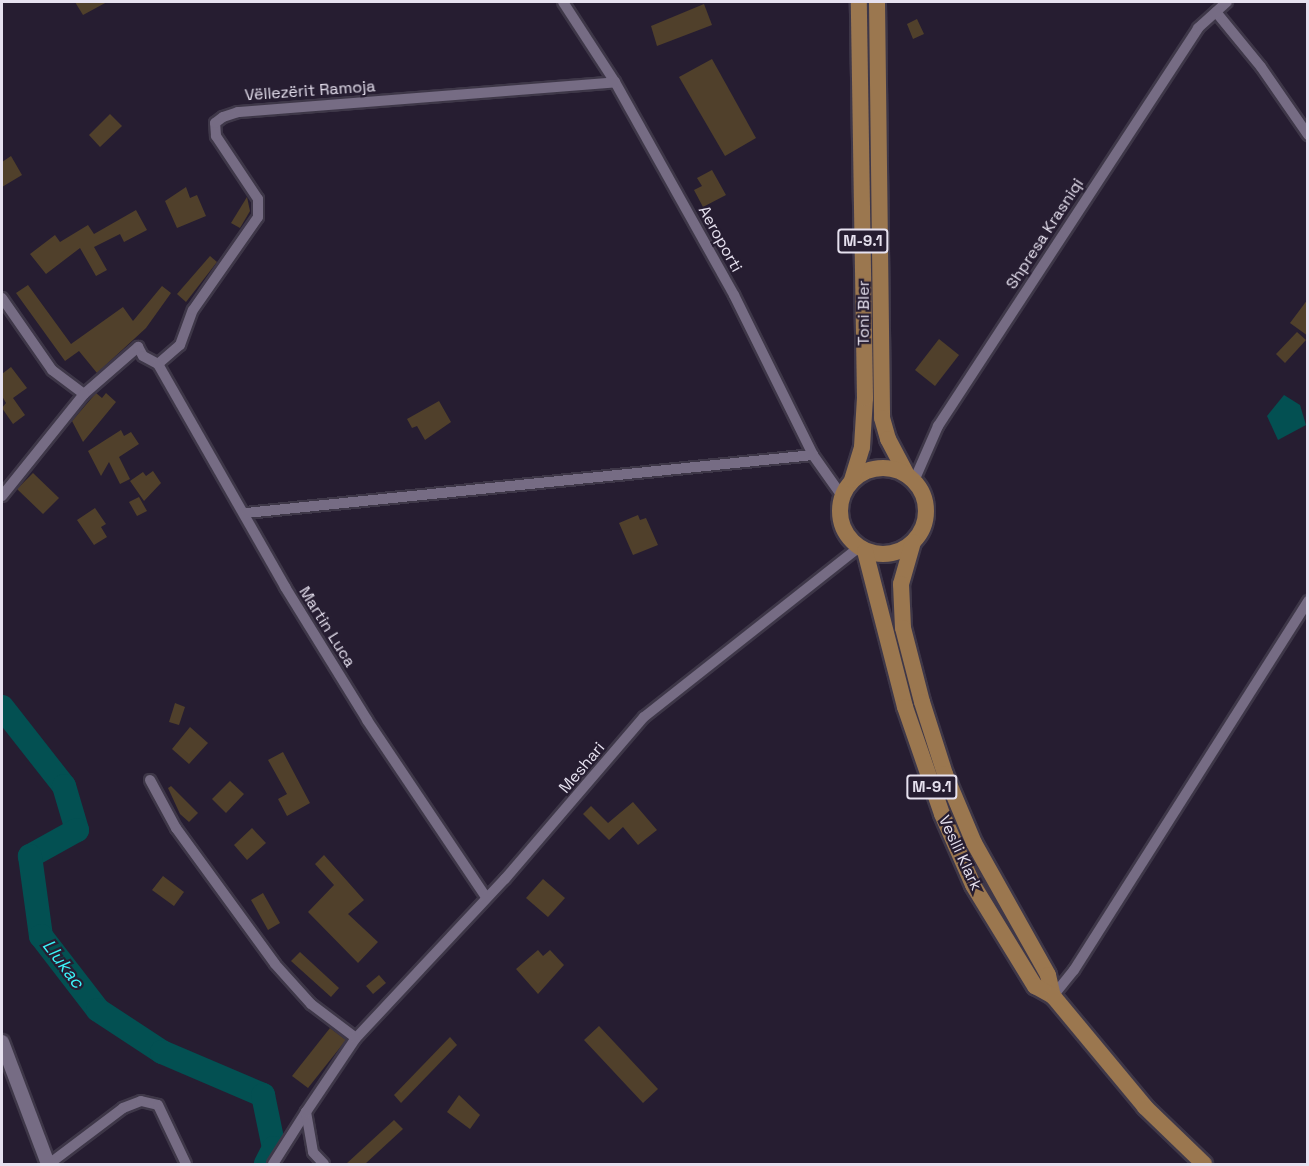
<!DOCTYPE html>
<html>
<head>
<meta charset="utf-8">
<style>
	body { margin:0 }
	#map { position:relative; width:1309px; height:1166px; overflow:hidden; background:#261d31; font-family:"Space Grotesk",sans-serif }
	div>[style] { position:absolute }
	.water>* { inset:0; background:#035052 }
	.river>* { height:24px; margin:-12px; padding:0 12px; transform-origin:12px; border-radius:12px; background:#035052 }
	.building>* { inset:0; background:#50402b }
	.roads { filter:drop-shadow(2px 0 #3e3748) drop-shadow(-2px 0 #3e3748) drop-shadow(0 2px #3e3748) drop-shadow(0 -2px #3e3748) }
	.minor>* { height:10px; margin:-5px; padding:0 5px; transform-origin:5px; border-radius:5px; background:#766c84 }
	.tertiary>* { height:14px; margin:-7px; padding:0 7px; transform-origin:7px; border-radius:7px; background:#766c84 }
	.primary>* { height:16px; margin:-8px; padding:0 8px; transform-origin:8px; border-radius:8px; background:#9b774f }
	.primary>.ring { margin:-8px; padding:0; box-sizing:content-box; background:none; border:16px solid #9b774f; border-radius:50% }
	span { translate:-50% -50%; white-space:nowrap; text-align:center; line-height:1.15; -webkit-text-stroke:4.5px #261d31; paint-order:stroke }
	.shield-label span { padding:2px 4px; background:#261d31; border:2px solid; border-radius:4px; -webkit-text-stroke-width:0 }
	.shield-label { font-size:15px; color:#e6e1ef; font-weight:700 }
	.street-label { font-size:16px; color:#e6e1ef }
	.water-label { font-size:18px; color:#3cf3f9; font-style:italic }
	.frame { position:absolute; inset:0; border:3px solid #e6e1ef; pointer-events:none }
</style>
</head>
<body>
<div id="map">
	<div class="water">
		<i style="clip-path:polygon(1284px 395px,1300px 405px,1306px 425px,1278px 440px,1267px 416px)"></i>
	</div>
	<div class="river">
		<i style="left:2px;top:707px;width:100px;rotate:51.9deg"></i>
		<i style="left:64px;top:786px;width:46px;rotate:73.5deg"></i>
		<i style="left:77px;top:830px;width:54px;rotate:151deg"></i>
		<i style="left:30px;top:856px;width:81px;rotate:82.2deg"></i>
		<i style="left:41px;top:936px;width:93px;rotate:52.4deg"></i>
		<i style="left:98px;top:1010px;width:77px;rotate:33.3deg"></i>
		<i style="left:162px;top:1052px;width:110px;rotate:23.1deg"></i>
		<i style="left:263px;top:1095px;width:54px;rotate:78.3deg"></i>
		<i style="left:274px;top:1148px;width:18px;rotate:117deg"></i>
	</div>
	<div class="building">
		<i style="clip-path:polygon(75px 2px,107px 2px,83px 15px)"></i>
		<i style="clip-path:polygon(704px 4px,712px 25px,657px 46px,651px 26px)"></i>
		<i style="clip-path:polygon(917px 19px,924px 34px,913px 39px,907px 24px)"></i>
		<i style="clip-path:polygon(712px 59px,756px 138px,725px 156px,679px 77px)"></i>
		<i style="clip-path:polygon(110px 114px,122px 126px,100px 147px,89px 135px)"></i>
		<i style="clip-path:polygon(11px 156px,22px 175px,2px 187px,2px 162px)"></i>
		<i style="clip-path:polygon(712px 170px,726px 195px,703px 207px,694px 190px,702px 186px,697px 178px)"></i>
		<i style="clip-path:polygon(186px 187px,190px 198px,197px 195px,206px 216px,177px 228px,165px 201px)"></i>
		<i style="clip-path:polygon(247px 197px,250px 211px,240px 228px,231px 223px)"></i>
		<i style="clip-path:polygon(136px 210px,147px 230px,124px 242px,120px 234px,94px 247px,107px 270px,96px 276px,80px 248px,46px 274px,30px 254px,55px 235px,60px 242px,88px 225px,94px 234px)"></i>
		<i style="clip-path:polygon(210px 256px,217px 262px,186px 302px,177px 294px)"></i>
		<i style="clip-path:polygon(28px 285px,71px 344px,123px 307px,133px 321px,162px 286px,171px 293px,146px 328px,97px 373px,79px 351px,65px 361px,16px 293px)"></i>
		<i style="clip-path:polygon(1308px 299px,1308px 336px,1290px 323px)"></i>
		<i style="clip-path:polygon(1297px 332px,1306px 340px,1285px 363px,1276px 354px)"></i>
		<i style="clip-path:polygon(939px 339px,959px 355px,935px 386px,915px 370px)"></i>
		<i style="clip-path:polygon(11px 367px,27px 388px,13px 398px,25px 415px,13px 424px,2px 408px,6px 403px,2px 396px,2px 374px)"></i>
		<i style="clip-path:polygon(96px 393px,102px 398px,106px 393px,116px 402px,83px 442px,72px 421px)"></i>
		<i style="clip-path:polygon(439px 401px,451px 422px,425px 440px,417px 426px,412px 428px,407px 419px)"></i>
		<i style="clip-path:polygon(121px 430px,124px 436px,131px 432px,139px 444px,119px 457px,130px 479px,120px 484px,109px 462px,101px 476px,88px 451px)"></i>
		<i style="clip-path:polygon(153px 471px,161px 483px,144px 501px,130px 481px,143px 472px,146px 476px)"></i>
		<i style="clip-path:polygon(33px 473px,59px 498px,43px 514px,17px 489px)"></i>
		<i style="clip-path:polygon(139px 497px,147px 511px,137px 516px,129px 502px)"></i>
		<i style="clip-path:polygon(95px 508px,106px 524px,101px 527px,107px 537px,94px 545px,77px 520px)"></i>
		<i style="clip-path:polygon(638px 515px,640px 520px,646px 518px,658px 545px,633px 555px,619px 523px)"></i>
		<i style="clip-path:polygon(175px 703px,185px 707px,179px 725px,169px 722px)"></i>
		<i style="clip-path:polygon(190px 727px,208px 743px,189px 764px,172px 749px)"></i>
		<i style="clip-path:polygon(283px 752px,310px 803px,287px 816px,278px 799px,287px 794px,268px 760px)"></i>
		<i style="clip-path:polygon(230px 781px,244px 794px,226px 813px,212px 799px)"></i>
		<i style="clip-path:polygon(171px 786px,198px 813px,189px 822px,180px 814px,168px 788px)"></i>
		<i style="clip-path:polygon(633px 802px,657px 830px,638px 845px,623px 827px,609px 840px,583px 814px,591px 806px,608px 823px)"></i>
		<i style="clip-path:polygon(252px 828px,266px 843px,247px 860px,234px 845px)"></i>
		<i style="clip-path:polygon(324px 855px,364px 900px,348px 914px,378px 942px,358px 963px,308px 912px,334px 885px,315px 864px)"></i>
		<i style="clip-path:polygon(163px 876px,184px 892px,174px 906px,152px 890px)"></i>
		<i style="clip-path:polygon(543px 879px,565px 898px,548px 917px,526px 898px)"></i>
		<i style="clip-path:polygon(263px 893px,280px 923px,268px 930px,251px 900px)"></i>
		<i style="clip-path:polygon(538px 950px,543px 956px,550px 950px,564px 965px,538px 994px,516px 969px)"></i>
		<i style="clip-path:polygon(300px 952px,339px 988px,331px 997px,291px 961px)"></i>
		<i style="clip-path:polygon(379px 975px,386px 983px,373px 994px,366px 986px)"></i>
		<i style="clip-path:polygon(599px 1026px,658px 1089px,643px 1103px,584px 1040px)"></i>
		<i style="clip-path:polygon(330px 1028px,346px 1040px,308px 1088px,292px 1076px)"></i>
		<i style="clip-path:polygon(450px 1037px,457px 1045px,401px 1103px,394px 1095px)"></i>
		<i style="clip-path:polygon(459px 1095px,480px 1115px,470px 1129px,447px 1112px)"></i>
		<i style="clip-path:polygon(394px 1120px,403px 1129px,365px 1164px,346px 1164px)"></i>
	</div>
	<div class="roads">
		<div class="minor">
			<i style="left:563px;top:2px;width:95px;rotate:57deg"></i>
			<i style="left:615px;top:82px;width:244px;rotate:60.8deg"></i>
			<i style="left:734px;top:295px;width:178px;rotate:63.7deg"></i>
			<i style="left:813px;top:455px;width:50px;rotate:54.7deg"></i>
			<i style="left:1216px;top:12px;width:71px;rotate:50.7deg"></i>
			<i style="left:1261px;top:67px;width:83px;rotate:55.3deg"></i>
			<i style="left:2px;top:298px;width:88px;rotate:55.2deg"></i>
			<i style="left:52px;top:370px;width:40px;rotate:37deg"></i>
			<i style="left:84px;top:394px;width:72px;rotate:-41deg"></i>
			<i style="left:138px;top:347px;width:10px;rotate:61deg"></i>
			<i style="left:143px;top:356px;width:17px;rotate:28deg"></i>
			<i style="left:158px;top:364px;width:29px;rotate:-41deg"></i>
			<i style="left:180px;top:345px;width:37px;rotate:-70deg"></i>
			<i style="left:193px;top:310px;width:113px;rotate:-55deg"></i>
			<i style="left:258px;top:217px;width:18px;rotate:-90deg"></i>
			<i style="left:258px;top:199px;width:76px;rotate:-123.7deg"></i>
			<i style="left:216px;top:136px;width:13px;rotate:-94deg"></i>
			<i style="left:215px;top:123px;width:10px;rotate:-37deg"></i>
			<i style="left:223px;top:117px;width:16px;rotate:-18deg"></i>
			<i style="left:238px;top:112px;width:378px;rotate:-4.5deg"></i>
			<i style="left:158px;top:364px;width:257px;rotate:60.3deg"></i>
			<i style="left:285px;top:587px;width:156px;rotate:58.3deg"></i>
			<i style="left:367px;top:720px;width:213px;rotate:56.1deg"></i>
			<i style="left:914px;top:481px;width:60px;rotate:-66.4deg"></i>
			<i style="left:938px;top:426px;width:475px;rotate:-56.8deg"></i>
			<i style="left:1198px;top:28px;width:39px;rotate:-42deg"></i>
			<i style="left:2px;top:496px;width:131px;rotate:-51.2deg"></i>
			<i style="left:246px;top:513px;width:570px;rotate:-5.84deg"></i>
			<i style="left:150px;top:780px;width:55px;rotate:61.6deg"></i>
			<i style="left:176px;top:828px;width:168px;rotate:53.9deg"></i>
			<i style="left:275px;top:964px;width:54px;rotate:48deg"></i>
			<i style="left:311px;top:1004px;width:56px;rotate:37.1deg"></i>
			<i style="left:1053px;top:996px;width:33px;rotate:-51deg"></i>
			<i style="left:1074px;top:970px;width:437px;rotate:-57.6deg"></i>
			<i style="left:49px;top:1164px;width:93px;rotate:-37.1deg"></i>
			<i style="left:123px;top:1108px;width:19px;rotate:-21deg"></i>
			<i style="left:141px;top:1101px;width:17px;rotate:13deg"></i>
			<i style="left:158px;top:1105px;width:65px;rotate:64.6deg"></i>
			<i style="left:273px;top:1164px;width:62px;rotate:-57.6deg"></i>
			<i style="left:324px;top:1164px;width:16px;rotate:-133deg"></i>
			<i style="left:313px;top:1152px;width:41px;rotate:-99.9deg"></i>
			<i style="left:306px;top:1112px;width:89px;rotate:-56deg"></i>
			<i style="left:356px;top:1038px;width:218px;rotate:-46.9deg"></i>
			<i style="left:505px;top:879px;width:213px;rotate:-49.4deg"></i>
			<i style="left:644px;top:717px;width:274px;rotate:-38.3deg"></i>
		</div>
		<div class="tertiary">
			<i style="left:2px;top:1042px;width:130px;rotate:69.3deg"></i>
		</div>
		<div class="primary">
			<i style="left:877px;top:2px;width:416px;rotate:89.3deg"></i>
			<i style="left:882px;top:418px;width:22px;rotate:74deg"></i>
			<i style="left:888px;top:439px;width:41px;rotate:62.2deg"></i>
			<i class="ring" style="left:840px;top:468px;width:70px;height:70px"></i>
			<i style="left:852px;top:480px;width:34px;rotate:-73deg"></i>
			<i style="left:862px;top:447px;width:49px;rotate:-86.5deg"></i>
			<i style="left:865px;top:398px;width:396px;rotate:-90.9deg"></i>
			<i style="left:913px;top:542px;width:44px;rotate:105.9deg"></i>
			<i style="left:901px;top:584px;width:44px;rotate:87.4deg"></i>
			<i style="left:903px;top:628px;width:76px;rotate:75.6deg"></i>
			<i style="left:922px;top:702px;width:76px;rotate:72.3deg"></i>
			<i style="left:945px;top:774px;width:75px;rotate:67.2deg"></i>
			<i style="left:974px;top:843px;width:151px;rotate:60.7deg"></i>
			<i style="left:1048px;top:975px;width:22px;rotate:77deg"></i>
			<i style="left:865px;top:551px;width:161px;rotate:75.6deg"></i>
			<i style="left:905px;top:707px;width:113px;rotate:70.9deg"></i>
			<i style="left:942px;top:814px;width:77px;rotate:66.4deg"></i>
			<i style="left:973px;top:885px;width:119px;rotate:58.5deg"></i>
			<i style="left:1035px;top:986px;width:21px;rotate:29deg"></i>
			<i style="left:1053px;top:996px;width:144px;rotate:50.3deg"></i>
			<i style="left:1145px;top:1107px;width:82px;rotate:44deg"></i>
		</div>
	</div>
	<div class="shield-label">
		<span style="left:863px;top:241px">M-9.1</span>
		<span style="left:932px;top:787px">M-9.1</span>
	</div>
	<div class="street-label">
		<span style="left:310px;top:91px;rotate:-4deg">Vëllezërit Ramoja</span>
		<span style="left:1045px;top:234px;rotate:-57deg">Shpresa Krasniqi</span>
		<span style="left:720px;top:239px;rotate:61deg">Aeroporti</span>
		<span style="left:864px;top:313px;rotate:-90deg">Toni Bler</span>
		<span style="left:327px;top:627px;rotate:58deg">Martin Luca</span>
		<span style="left:582px;top:768px;rotate:-50deg">Meshari</span>
		<span style="left:960px;top:853px;rotate:65deg">Veslli Klark</span>
	</div>
	<div class="water-label">
		<span style="left:63px;top:964px;rotate:53deg">Llukac</span>
	</div>
	<div class="frame"></div>
</div>
</body>
</html>
